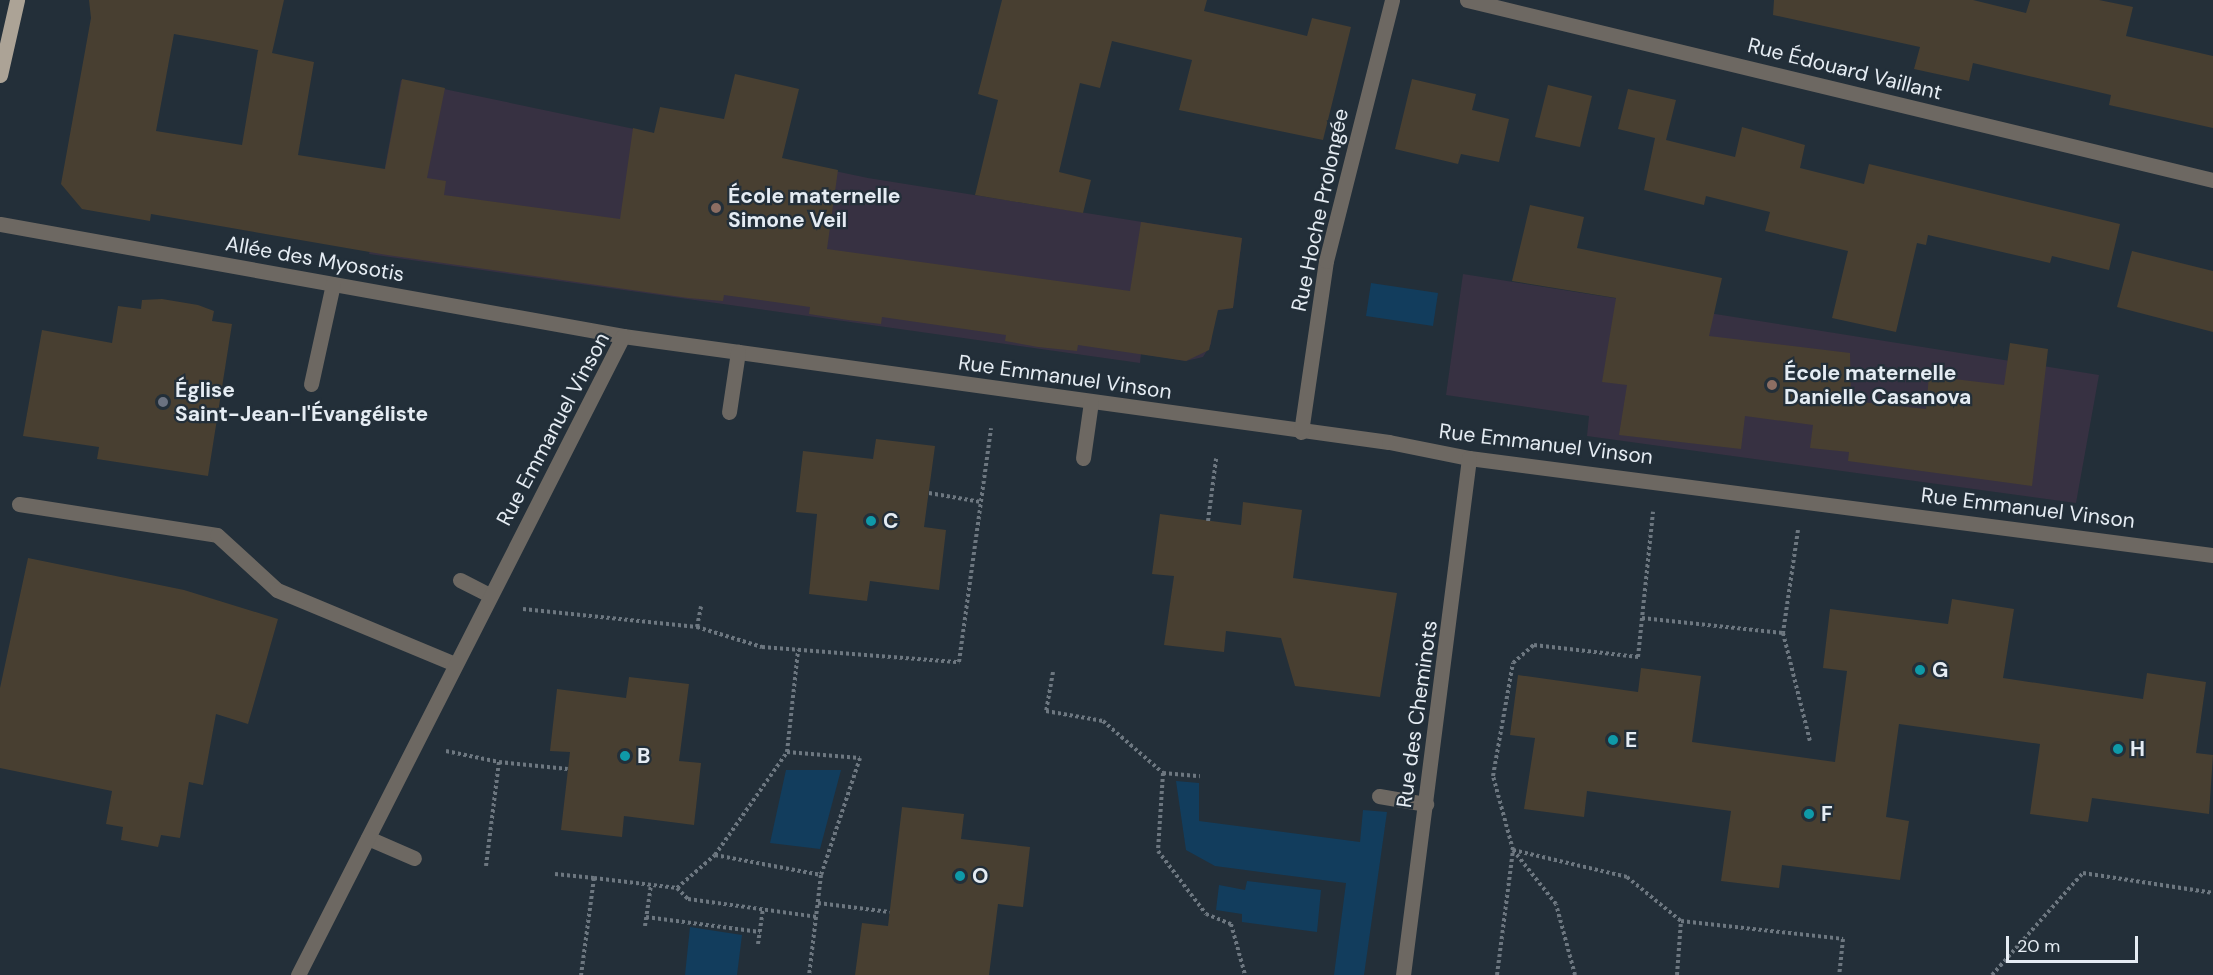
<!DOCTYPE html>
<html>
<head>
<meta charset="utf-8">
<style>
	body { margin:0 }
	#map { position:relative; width:2213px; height:975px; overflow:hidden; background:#232f39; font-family:"DM Sans",sans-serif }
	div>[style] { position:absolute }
	.education>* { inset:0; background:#373142 }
	.green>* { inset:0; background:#123d5d }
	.building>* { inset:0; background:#483f31 }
	.path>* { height:4px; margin-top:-2px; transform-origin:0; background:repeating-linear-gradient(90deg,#6d7780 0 3px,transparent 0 6px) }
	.minor>* { height:15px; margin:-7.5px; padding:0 7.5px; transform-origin:7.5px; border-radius:7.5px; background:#6d6862 }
	.major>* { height:15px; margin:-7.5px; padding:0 7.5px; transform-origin:7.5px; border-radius:7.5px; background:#aca396 }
	.dots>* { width:16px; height:16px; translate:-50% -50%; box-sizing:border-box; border:3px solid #232f39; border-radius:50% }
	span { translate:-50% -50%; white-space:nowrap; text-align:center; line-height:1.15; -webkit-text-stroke:4.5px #232f39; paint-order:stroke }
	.street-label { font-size:21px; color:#e5ecf3 }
	.poi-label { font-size:21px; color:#e5ecf3; font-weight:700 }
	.left { translate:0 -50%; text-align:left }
	.scale { position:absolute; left:2006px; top:936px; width:132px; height:27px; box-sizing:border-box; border:3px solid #e5ecf3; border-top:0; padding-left:8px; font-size:18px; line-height:21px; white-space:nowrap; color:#e5ecf3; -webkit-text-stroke:4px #232f39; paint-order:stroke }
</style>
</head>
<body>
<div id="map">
	<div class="education">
		<i style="clip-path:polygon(401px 80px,868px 178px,1242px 238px,1233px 308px,1214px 311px,1211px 344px,1203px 357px,1186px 361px,1141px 354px,1140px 363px,369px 254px)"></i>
		<i style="clip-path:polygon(1463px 274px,2099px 375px,2076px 503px,1587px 436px,1589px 416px,1446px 395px)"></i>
	</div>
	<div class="green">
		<i style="clip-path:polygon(1371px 283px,1438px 293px,1433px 326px,1366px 316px)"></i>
		<i style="clip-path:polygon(786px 770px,841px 770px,820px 849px,770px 843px)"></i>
		<i style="clip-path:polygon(1176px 781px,1199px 783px,1199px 821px,1360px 842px,1363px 810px,1387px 812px,1364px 975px,1334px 975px,1346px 883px,1215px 866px,1186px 850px)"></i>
		<i style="clip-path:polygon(1247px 881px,1321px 890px,1317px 932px,1242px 922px,1242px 914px,1216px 910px,1219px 885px,1245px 890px)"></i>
		<i style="clip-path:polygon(690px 927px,742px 935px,737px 975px,685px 975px)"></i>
	</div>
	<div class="building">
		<i style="clip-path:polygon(evenodd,89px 0,284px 0,272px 53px,314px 62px,298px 155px,385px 169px,402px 79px,445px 88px,427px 178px,446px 181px,444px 195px,620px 219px,633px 128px,654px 133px,660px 107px,724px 119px,735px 74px,799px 89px,782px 158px,838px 170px,827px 249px,1130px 291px,1141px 222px,1242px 238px,1233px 308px,1218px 310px,1209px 350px,1186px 361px,1078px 345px,1077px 351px,1038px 347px,1005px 341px,1006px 335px,882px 317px,881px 324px,848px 320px,809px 314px,810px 307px,724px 295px,723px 301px,688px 298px,387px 255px,151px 214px,150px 221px,82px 209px,61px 184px,91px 18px,89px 0,174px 34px,213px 41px,263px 51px,258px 50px,242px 145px,156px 131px,174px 34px)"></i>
		<i style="clip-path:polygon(1002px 0,1207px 0,1204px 11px,1307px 36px,1312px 18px,1351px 27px,1323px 140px,1179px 110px,1192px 60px,1112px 41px,1100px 88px,1080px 83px,1059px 172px,1091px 180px,1083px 213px,975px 195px,998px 100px,978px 94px)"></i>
		<i style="clip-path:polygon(1774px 0,1973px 0,2026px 13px,2030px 0,2099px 0,2133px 7px,2126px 36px,2213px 56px,2213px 128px,2109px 105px,2111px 95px,1973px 63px,1969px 81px,1914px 69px,1920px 47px,1773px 15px)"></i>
		<i style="clip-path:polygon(1412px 79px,1476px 94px,1472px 110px,1509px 119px,1499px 162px,1461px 154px,1458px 164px,1395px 149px)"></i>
		<i style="clip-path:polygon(1548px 85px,1592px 96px,1580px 147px,1535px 137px)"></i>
		<i style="clip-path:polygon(1628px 89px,1676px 100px,1666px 140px,1735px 157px,1742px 127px,1805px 145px,1800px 168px,1864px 184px,1869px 164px,2120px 224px,2109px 270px,2052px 256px,2050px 263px,1928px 235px,1926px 245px,1917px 243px,1896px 332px,1832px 318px,1848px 251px,1765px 231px,1770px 212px,1706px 196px,1704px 205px,1644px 190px,1655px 138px,1618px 129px)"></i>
		<i style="clip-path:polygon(1530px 205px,1584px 217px,1577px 248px,1722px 278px,1709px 336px,1850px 353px,1851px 401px,1926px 409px,1929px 376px,2004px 385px,2010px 343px,2048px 349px,2032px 486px,1848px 461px,1849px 452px,1810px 448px,1813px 425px,1745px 416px,1741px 449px,1619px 435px,1627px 385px,1602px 382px,1616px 298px,1512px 281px)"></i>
		<i style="clip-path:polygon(2132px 251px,2213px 271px,2213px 332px,2117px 307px)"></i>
		<i style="clip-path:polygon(162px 299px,198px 305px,214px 311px,212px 321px,232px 324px,208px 476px,97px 459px,99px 447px,23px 436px,42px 330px,112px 343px,118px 306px,141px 309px,142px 300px)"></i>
		<i style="clip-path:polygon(876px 439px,935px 446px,924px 527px,946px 530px,939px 590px,870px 581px,867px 601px,809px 594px,817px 514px,796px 512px,803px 451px,873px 459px)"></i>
		<i style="clip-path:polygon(1243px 502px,1302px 510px,1293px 578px,1397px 593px,1380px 697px,1295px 686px,1281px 638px,1226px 631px,1224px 652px,1164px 645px,1174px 576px,1152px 574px,1160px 514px,1241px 525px)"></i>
		<i style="clip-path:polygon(28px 558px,184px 590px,278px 619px,248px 724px,216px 714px,203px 785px,189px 782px,180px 838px,161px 835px,158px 847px,121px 840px,123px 827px,106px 824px,112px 791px,0 768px,0 688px)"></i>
		<i style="clip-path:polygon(1952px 599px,2014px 609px,2003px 678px,2143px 699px,2147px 673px,2206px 682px,2196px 753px,2213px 755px,2209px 814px,2092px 798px,2088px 822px,2030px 814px,2040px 744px,1899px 724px,1886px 817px,1909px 821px,1900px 880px,1782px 865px,1779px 888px,1721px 881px,1731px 811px,1587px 791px,1584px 817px,1524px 809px,1535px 738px,1510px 735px,1518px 675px,1638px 692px,1641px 668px,1701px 676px,1692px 742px,1835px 762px,1847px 671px,1823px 668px,1830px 609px,1948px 624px)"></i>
		<i style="clip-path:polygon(629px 677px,689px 684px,679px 761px,701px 763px,694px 825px,624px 816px,622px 837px,561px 830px,570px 752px,550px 751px,557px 689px,626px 698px)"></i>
		<i style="clip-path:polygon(902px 807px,964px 814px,961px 839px,1030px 847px,1023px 907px,998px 904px,989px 975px,855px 975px,862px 923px,888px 926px)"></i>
	</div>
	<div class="path">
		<i style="left:929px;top:493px;width:53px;rotate:9.8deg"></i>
		<i style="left:1208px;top:521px;width:63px;rotate:-82.6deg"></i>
		<i style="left:1798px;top:530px;width:104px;rotate:98.3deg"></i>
		<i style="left:1783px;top:633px;width:111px;rotate:76deg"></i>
		<i style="left:523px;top:609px;width:175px;rotate:5.9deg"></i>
		<i style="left:697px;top:627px;width:68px;rotate:17.1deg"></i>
		<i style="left:762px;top:647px;width:198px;rotate:4.4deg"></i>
		<i style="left:959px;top:662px;width:236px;rotate:-82.2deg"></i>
		<i style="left:1642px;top:618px;width:142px;rotate:6.1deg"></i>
		<i style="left:697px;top:627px;width:21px;rotate:-79deg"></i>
		<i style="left:1053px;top:672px;width:40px;rotate:100deg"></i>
		<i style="left:1046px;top:711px;width:58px;rotate:10deg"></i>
		<i style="left:1103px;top:721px;width:79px;rotate:40.9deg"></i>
		<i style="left:1163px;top:773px;width:78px;rotate:93.7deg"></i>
		<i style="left:1158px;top:851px;width:79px;rotate:52.7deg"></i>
		<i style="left:1206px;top:914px;width:27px;rotate:22deg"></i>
		<i style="left:1231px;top:924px;width:53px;rotate:74.6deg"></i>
		<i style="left:446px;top:751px;width:54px;rotate:11.7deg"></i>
		<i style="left:787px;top:752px;width:73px;rotate:4.7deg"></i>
		<i style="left:860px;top:758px;width:123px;rotate:108.4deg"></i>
		<i style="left:821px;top:875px;width:101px;rotate:96.8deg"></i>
		<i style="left:1163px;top:773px;width:37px;rotate:5deg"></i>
		<i style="left:715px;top:855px;width:108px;rotate:10.7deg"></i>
		<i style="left:486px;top:866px;width:105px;rotate:-82.9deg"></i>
		<i style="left:499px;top:762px;width:69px;rotate:5.8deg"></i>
		<i style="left:555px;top:874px;width:39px;rotate:6deg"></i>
		<i style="left:594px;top:878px;width:98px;rotate:97.6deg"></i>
		<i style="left:594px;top:878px;width:84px;rotate:6.9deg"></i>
		<i style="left:677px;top:888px;width:50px;rotate:-41deg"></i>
		<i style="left:715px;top:855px;width:126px;rotate:-55deg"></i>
		<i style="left:787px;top:752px;width:103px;rotate:-83.8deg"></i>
		<i style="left:677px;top:888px;width:16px;rotate:45deg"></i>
		<i style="left:688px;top:899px;width:130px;rotate:7.9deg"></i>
		<i style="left:818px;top:903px;width:72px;rotate:7.2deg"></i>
		<i style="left:646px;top:917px;width:115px;rotate:7.5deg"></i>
		<i style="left:645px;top:926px;width:41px;rotate:-81.7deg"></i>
		<i style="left:758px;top:944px;width:34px;rotate:-82deg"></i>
		<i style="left:1497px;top:975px;width:126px;rotate:-82.7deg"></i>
		<i style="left:1513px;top:850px;width:117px;rotate:13.3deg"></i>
		<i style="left:1627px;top:877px;width:70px;rotate:39.2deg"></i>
		<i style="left:1681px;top:921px;width:163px;rotate:6.3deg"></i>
		<i style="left:1843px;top:939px;width:36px;rotate:96deg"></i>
		<i style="left:1575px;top:975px;width:73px;rotate:-105deg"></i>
		<i style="left:1556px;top:904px;width:69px;rotate:-128.5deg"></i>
		<i style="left:1513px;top:850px;width:77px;rotate:-105.1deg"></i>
		<i style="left:1493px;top:776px;width:115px;rotate:-80deg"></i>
		<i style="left:1513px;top:663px;width:28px;rotate:-41deg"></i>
		<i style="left:1534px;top:645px;width:105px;rotate:6.6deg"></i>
		<i style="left:1638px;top:657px;width:146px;rotate:-84.1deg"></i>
		<i style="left:1677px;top:975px;width:54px;rotate:-85.8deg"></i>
		<i style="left:1992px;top:975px;width:137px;rotate:-48.3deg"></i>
		<i style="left:2083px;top:873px;width:132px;rotate:8.7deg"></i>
	</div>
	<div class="minor">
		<i style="left:1467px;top:0;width:767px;rotate:13.57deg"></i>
		<i style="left:0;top:224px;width:633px;rotate:10.19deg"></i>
		<i style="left:623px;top:336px;width:773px;rotate:7.88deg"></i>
		<i style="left:1389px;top:442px;width:82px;rotate:11.3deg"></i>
		<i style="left:1469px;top:458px;width:750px;rotate:7.43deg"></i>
		<i style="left:311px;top:384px;width:102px;rotate:-77.6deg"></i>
		<i style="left:729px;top:412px;width:61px;rotate:-81.5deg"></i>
		<i style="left:1301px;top:432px;width:173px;rotate:-81.7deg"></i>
		<i style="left:1326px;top:261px;width:269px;rotate:-75.8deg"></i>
		<i style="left:1083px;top:458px;width:57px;rotate:-81.9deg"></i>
		<i style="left:19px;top:504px;width:200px;rotate:8.9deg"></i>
		<i style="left:217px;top:535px;width:81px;rotate:42.5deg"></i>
		<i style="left:277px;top:590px;width:193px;rotate:22.6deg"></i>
		<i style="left:460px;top:580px;width:30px;rotate:27deg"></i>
		<i style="left:1379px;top:796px;width:48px;rotate:9.7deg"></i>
		<i style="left:368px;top:838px;width:50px;rotate:23.5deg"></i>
		<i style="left:298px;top:975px;width:717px;rotate:-63.04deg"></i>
		<i style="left:1403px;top:975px;width:521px;rotate:-82.72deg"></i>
	</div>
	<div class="major">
		<i style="left:0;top:75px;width:77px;rotate:-77.2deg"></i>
	</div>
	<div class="dots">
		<i style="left:716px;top:208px;background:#8d6e63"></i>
		<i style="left:1772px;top:385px;background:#8d6e63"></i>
		<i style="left:163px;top:402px;background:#6b7280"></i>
		<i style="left:871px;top:521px;background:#0f9aa8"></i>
		<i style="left:1920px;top:670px;background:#0f9aa8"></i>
		<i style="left:1613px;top:740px;background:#0f9aa8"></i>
		<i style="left:2118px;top:749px;background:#0f9aa8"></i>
		<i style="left:625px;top:756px;background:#0f9aa8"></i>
		<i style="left:1809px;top:814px;background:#0f9aa8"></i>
		<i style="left:960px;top:876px;background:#0f9aa8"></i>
	</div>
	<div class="street-label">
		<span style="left:1845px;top:69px;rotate:14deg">Rue Édouard Vaillant</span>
		<span style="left:1320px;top:210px;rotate:-78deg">Rue Hoche Prolongée</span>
		<span style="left:315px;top:259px;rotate:10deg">Allée des Myosotis</span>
		<span style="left:1065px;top:377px;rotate:8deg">Rue Emmanuel Vinson</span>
		<span style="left:553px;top:429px;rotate:-62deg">Rue Emmanuel Vinson</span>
		<span style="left:1546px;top:444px;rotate:7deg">Rue Emmanuel Vinson</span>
		<span style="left:2028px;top:508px;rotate:7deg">Rue Emmanuel Vinson</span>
		<span style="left:1417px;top:714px;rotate:-82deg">Rue des Cheminots</span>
	</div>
	<div class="poi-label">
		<span class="left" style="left:728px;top:208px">École maternelle<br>Simone Veil</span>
		<span class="left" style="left:1784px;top:385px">École maternelle<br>Danielle Casanova</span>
		<span class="left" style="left:175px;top:402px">Église<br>Saint-Jean-l'Évangéliste</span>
		<span class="left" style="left:883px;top:521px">C</span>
		<span class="left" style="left:1932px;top:670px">G</span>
		<span class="left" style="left:1625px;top:740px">E</span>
		<span class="left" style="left:2130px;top:749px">H</span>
		<span class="left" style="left:637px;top:756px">B</span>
		<span class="left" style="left:1821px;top:814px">F</span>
		<span class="left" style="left:972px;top:876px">O</span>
	</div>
	<div class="scale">20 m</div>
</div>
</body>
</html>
